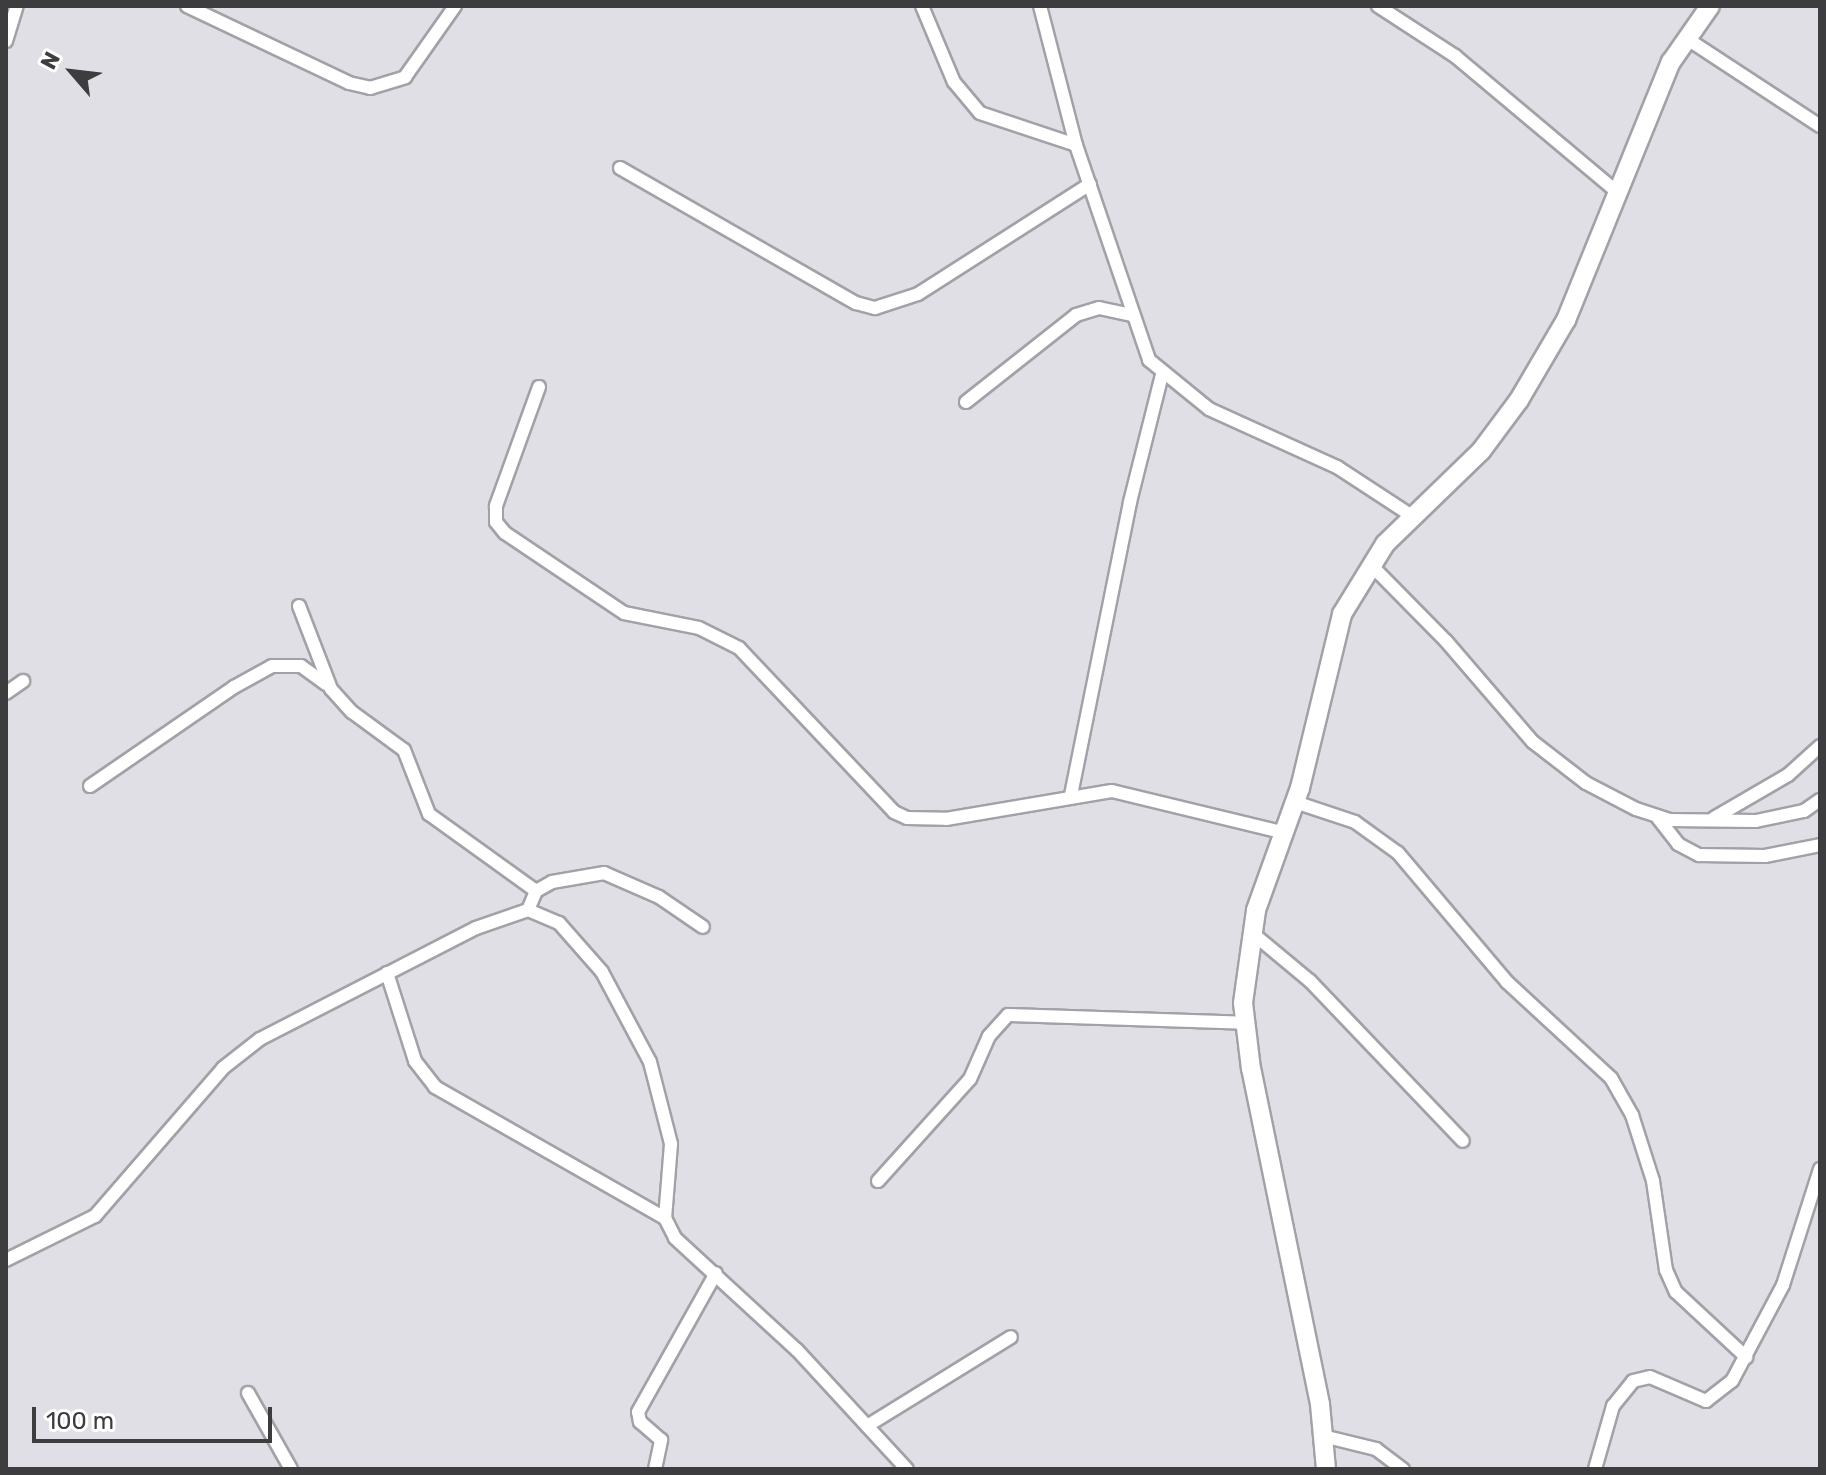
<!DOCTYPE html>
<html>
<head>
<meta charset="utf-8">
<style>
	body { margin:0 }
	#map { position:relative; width:1826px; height:1475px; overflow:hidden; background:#e0dfe6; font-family:Rubik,sans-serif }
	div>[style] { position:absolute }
	.roads { filter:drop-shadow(2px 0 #a3a1a8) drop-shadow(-2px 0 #a3a1a8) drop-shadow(0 2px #a3a1a8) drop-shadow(0 -2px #a3a1a8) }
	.street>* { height:12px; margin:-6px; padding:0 6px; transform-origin:6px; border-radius:6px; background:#fff }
	.secondary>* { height:18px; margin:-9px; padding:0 9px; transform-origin:9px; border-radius:9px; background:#fff }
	span { translate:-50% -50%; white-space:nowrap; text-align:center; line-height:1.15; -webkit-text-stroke:6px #fff; paint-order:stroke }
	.frame { position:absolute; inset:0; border:8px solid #3d3c3f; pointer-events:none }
	.north { position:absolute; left:32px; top:32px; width:80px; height:80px; -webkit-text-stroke:6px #fff; paint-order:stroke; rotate:298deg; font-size:22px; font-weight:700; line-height:32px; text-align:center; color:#3d3c3f }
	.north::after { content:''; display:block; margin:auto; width:28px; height:36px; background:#3d3c3f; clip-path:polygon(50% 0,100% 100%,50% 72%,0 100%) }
	.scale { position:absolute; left:32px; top:1407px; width:240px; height:36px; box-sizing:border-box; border:4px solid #3d3c3f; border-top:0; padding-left:10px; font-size:24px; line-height:28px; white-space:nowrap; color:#3d3c3f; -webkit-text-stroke:6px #fff; paint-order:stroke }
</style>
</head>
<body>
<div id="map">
	<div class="roads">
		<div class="street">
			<i style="left:187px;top:6px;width:179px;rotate:25.4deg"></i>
			<i style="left:349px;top:83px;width:22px;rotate:13deg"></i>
			<i style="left:370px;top:88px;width:37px;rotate:-17deg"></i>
			<i style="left:405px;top:77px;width:87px;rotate:-54.8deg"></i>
			<i style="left:922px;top:6px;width:82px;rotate:67.2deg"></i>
			<i style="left:954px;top:82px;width:40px;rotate:50deg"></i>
			<i style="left:980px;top:113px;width:101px;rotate:18.4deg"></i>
			<i style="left:1040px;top:6px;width:144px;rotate:75.5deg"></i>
			<i style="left:1076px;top:145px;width:227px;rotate:71.2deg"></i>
			<i style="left:1149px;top:360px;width:77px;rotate:39.2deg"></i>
			<i style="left:1209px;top:409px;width:141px;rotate:24.4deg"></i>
			<i style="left:1337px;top:467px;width:90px;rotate:33.2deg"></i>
			<i style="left:1378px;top:6px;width:92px;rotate:33deg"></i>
			<i style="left:1455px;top:56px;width:213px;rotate:40deg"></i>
			<i style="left:1686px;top:38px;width:160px;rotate:33.3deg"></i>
			<i style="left:6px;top:41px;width:37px;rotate:-73deg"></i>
			<i style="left:620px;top:168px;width:272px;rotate:29.8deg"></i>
			<i style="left:856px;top:303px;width:20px;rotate:15deg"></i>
			<i style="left:875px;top:308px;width:45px;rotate:-18deg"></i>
			<i style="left:918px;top:294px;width:204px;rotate:-32.6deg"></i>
			<i style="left:539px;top:387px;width:127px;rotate:109.9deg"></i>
			<i style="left:496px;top:506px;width:16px;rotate:90deg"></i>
			<i style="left:496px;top:522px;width:14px;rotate:51deg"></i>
			<i style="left:505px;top:533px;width:143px;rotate:33.9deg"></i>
			<i style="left:624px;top:613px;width:76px;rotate:11.3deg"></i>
			<i style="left:699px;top:628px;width:45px;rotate:26.6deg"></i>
			<i style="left:739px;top:648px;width:226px;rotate:46.6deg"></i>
			<i style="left:894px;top:812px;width:14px;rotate:25deg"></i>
			<i style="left:907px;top:818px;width:39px;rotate:1deg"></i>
			<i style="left:946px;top:819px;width:168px;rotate:-9.6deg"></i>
			<i style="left:1112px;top:791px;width:178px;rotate:13.6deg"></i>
			<i style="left:966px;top:402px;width:140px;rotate:-38.3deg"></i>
			<i style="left:1076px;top:315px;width:24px;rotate:-17deg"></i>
			<i style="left:1099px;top:308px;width:34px;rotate:12deg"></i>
			<i style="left:1370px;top:564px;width:108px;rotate:45.4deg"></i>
			<i style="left:1446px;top:641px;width:133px;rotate:49.3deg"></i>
			<i style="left:1533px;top:742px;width:67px;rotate:37.7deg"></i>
			<i style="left:1586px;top:783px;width:56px;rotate:27.5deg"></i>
			<i style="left:1636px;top:809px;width:36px;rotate:18deg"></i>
			<i style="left:1670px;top:820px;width:86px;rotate:0.7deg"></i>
			<i style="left:1756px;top:821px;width:49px;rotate:-11.8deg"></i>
			<i style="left:1804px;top:811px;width:19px;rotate:-35deg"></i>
			<i style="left:299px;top:606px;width:89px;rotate:68.9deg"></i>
			<i style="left:331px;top:689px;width:31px;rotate:48deg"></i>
			<i style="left:352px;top:712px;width:64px;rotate:36.2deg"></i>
			<i style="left:404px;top:750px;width:69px;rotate:68.7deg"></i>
			<i style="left:429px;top:814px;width:132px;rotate:35.7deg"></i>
			<i style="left:6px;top:693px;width:21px;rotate:-35deg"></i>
			<i style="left:90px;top:786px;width:175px;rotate:-34.5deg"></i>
			<i style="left:234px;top:687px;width:43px;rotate:-28.9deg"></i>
			<i style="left:272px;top:666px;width:29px"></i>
			<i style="left:301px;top:666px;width:31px;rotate:36deg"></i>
			<i style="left:1071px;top:795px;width:299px;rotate:-78.6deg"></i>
			<i style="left:1130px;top:502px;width:131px;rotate:-75.9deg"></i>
			<i style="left:1295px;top:802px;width:63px;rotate:18.4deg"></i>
			<i style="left:1355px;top:822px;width:53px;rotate:35.8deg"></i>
			<i style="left:1398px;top:853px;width:169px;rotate:49.8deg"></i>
			<i style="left:1507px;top:982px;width:142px;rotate:42.7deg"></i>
			<i style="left:1611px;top:1078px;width:43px;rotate:60.4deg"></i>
			<i style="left:1632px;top:1115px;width:69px;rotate:72.3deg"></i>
			<i style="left:1653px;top:1181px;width:90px;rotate:81.7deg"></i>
			<i style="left:1666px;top:1270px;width:24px;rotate:66deg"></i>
			<i style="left:1676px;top:1292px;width:96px;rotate:42.9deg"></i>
			<i style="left:1658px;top:818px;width:33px;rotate:52deg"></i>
			<i style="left:1678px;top:844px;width:24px;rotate:28deg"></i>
			<i style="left:1699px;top:855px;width:66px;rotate:0.9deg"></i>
			<i style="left:1765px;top:856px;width:56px;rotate:-11.3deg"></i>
			<i style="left:1714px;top:818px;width:86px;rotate:-30.2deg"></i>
			<i style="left:1788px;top:775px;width:43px;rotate:-42.2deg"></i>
			<i style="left:528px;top:910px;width:21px;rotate:-67deg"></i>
			<i style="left:536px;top:891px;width:18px;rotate:-29deg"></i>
			<i style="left:552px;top:882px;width:53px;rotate:-9.8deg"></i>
			<i style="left:604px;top:873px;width:60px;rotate:23.6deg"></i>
			<i style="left:659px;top:897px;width:53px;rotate:34.3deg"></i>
			<i style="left:1251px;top:932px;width:77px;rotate:39.7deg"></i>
			<i style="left:1310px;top:981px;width:221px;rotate:46.3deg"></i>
			<i style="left:387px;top:973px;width:92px;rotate:72.3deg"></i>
			<i style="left:415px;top:1061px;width:33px;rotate:52deg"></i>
			<i style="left:435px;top:1087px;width:265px;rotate:29.7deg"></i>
			<i style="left:878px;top:1181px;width:137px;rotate:-48deg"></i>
			<i style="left:970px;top:1079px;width:47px;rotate:-66.2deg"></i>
			<i style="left:989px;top:1036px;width:28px;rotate:-48deg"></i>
			<i style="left:1008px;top:1015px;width:238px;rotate:1.9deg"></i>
			<i style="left:6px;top:1260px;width:99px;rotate:-26.3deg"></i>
			<i style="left:95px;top:1216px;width:196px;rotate:-49.1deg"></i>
			<i style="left:223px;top:1068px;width:47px;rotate:-38.1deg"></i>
			<i style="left:260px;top:1039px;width:243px;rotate:-27.2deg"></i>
			<i style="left:476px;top:928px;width:55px;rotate:-19.1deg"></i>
			<i style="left:528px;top:910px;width:34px;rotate:23deg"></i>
			<i style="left:559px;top:923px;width:65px;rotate:48.7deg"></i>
			<i style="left:602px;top:972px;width:102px;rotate:61.9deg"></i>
			<i style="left:650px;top:1062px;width:85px;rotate:75.6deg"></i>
			<i style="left:671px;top:1144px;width:74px;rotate:94.6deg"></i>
			<i style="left:665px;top:1218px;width:22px;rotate:63deg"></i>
			<i style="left:675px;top:1238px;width:166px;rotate:42.6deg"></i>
			<i style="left:797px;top:1350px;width:162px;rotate:47.3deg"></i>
			<i style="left:248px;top:1393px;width:87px;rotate:60.5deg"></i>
			<i style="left:867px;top:1426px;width:169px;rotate:-31.7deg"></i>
			<i style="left:1323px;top:1436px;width:55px;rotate:13.8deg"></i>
			<i style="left:1376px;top:1449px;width:34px;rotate:37deg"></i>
			<i style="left:655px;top:1469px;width:30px;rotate:-78deg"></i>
			<i style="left:661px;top:1440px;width:28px;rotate:-139deg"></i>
			<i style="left:640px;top:1422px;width:10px;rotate:-101deg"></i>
			<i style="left:638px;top:1412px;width:159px;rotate:-60.7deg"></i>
			<i style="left:1595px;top:1469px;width:66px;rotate:-74.1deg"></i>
			<i style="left:1613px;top:1406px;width:32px;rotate:-51deg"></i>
			<i style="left:1633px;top:1381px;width:17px;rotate:-13deg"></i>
			<i style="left:1650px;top:1377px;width:61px;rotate:23.2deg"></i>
			<i style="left:1706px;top:1401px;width:33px;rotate:-38deg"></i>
			<i style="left:1732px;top:1381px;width:109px;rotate:-62deg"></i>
			<i style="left:1783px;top:1285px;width:122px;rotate:-72.3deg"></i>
		</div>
		<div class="secondary">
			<i style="left:1326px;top:1469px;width:65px;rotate:-95.3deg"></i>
			<i style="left:1320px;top:1404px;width:342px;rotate:-101.6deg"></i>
			<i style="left:1251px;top:1069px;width:66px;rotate:-96.9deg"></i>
			<i style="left:1243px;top:1003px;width:94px;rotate:-82deg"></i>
			<i style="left:1256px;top:910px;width:130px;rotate:-70.2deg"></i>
			<i style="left:1300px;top:788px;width:179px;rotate:-76.4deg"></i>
			<i style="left:1342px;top:614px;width:82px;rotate:-58.4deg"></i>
			<i style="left:1385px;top:544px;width:134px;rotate:-44.1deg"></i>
			<i style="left:1481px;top:451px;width:64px;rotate:-53.3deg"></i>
			<i style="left:1519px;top:400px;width:93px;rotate:-59.6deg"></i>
			<i style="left:1566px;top:320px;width:279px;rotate:-67.9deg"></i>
			<i style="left:1671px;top:62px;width:68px;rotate:-55.1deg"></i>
		</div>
	</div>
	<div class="frame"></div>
	<div class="north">N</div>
	<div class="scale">100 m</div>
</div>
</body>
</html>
